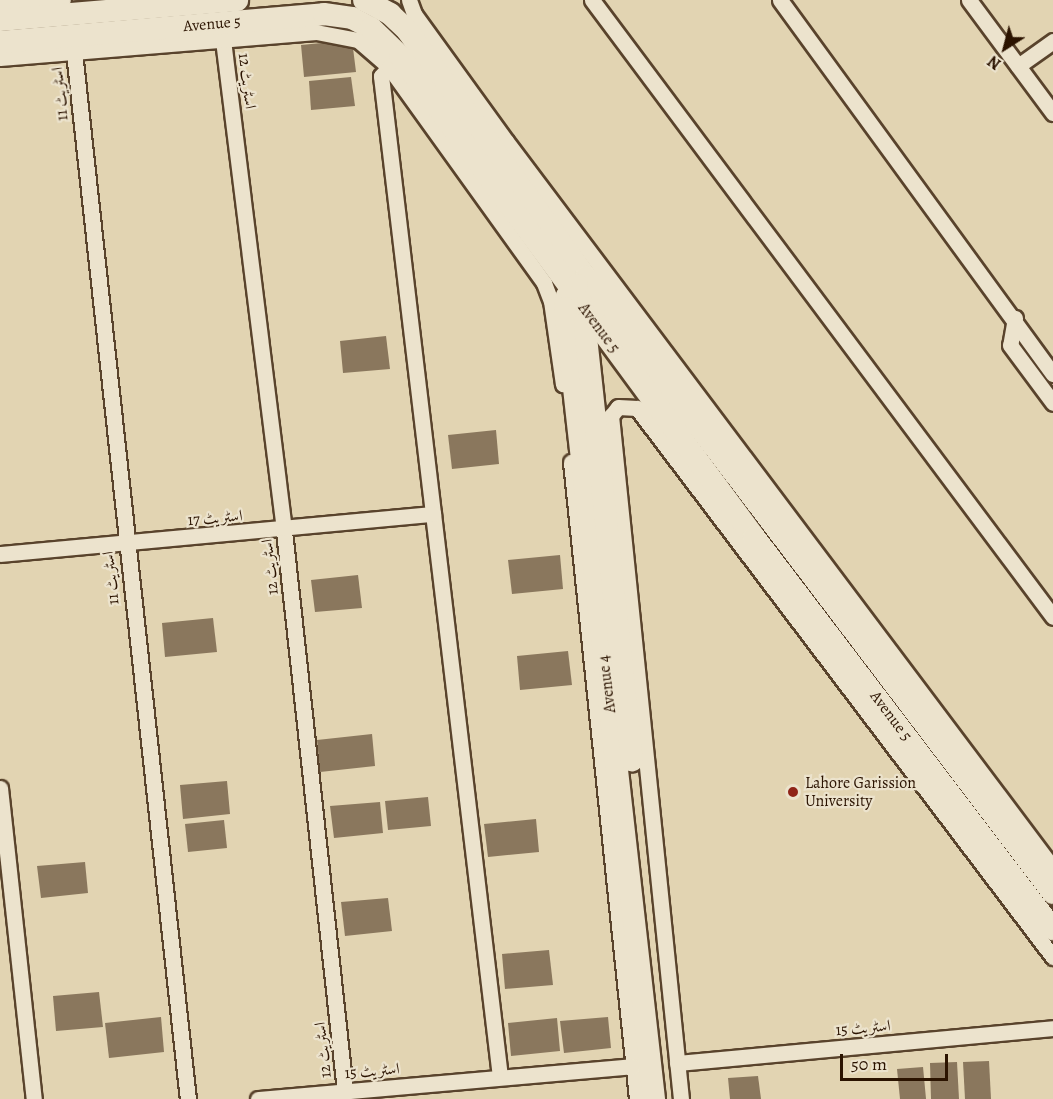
<!DOCTYPE html>
<html>
<head>
<meta charset="utf-8">
<style>
	body { margin:0 }
	#map { position:relative; width:1053px; height:1099px; overflow:hidden; background:#e2d4b2; font-family:Alegreya,Amiri,serif }
	div>[style] { position:absolute }
	.building>* { inset:0; background:#8a775d }
	.roads { filter:drop-shadow(2px 0 #59432c) drop-shadow(-2px 0 #59432c) drop-shadow(0 2px #59432c) drop-shadow(0 -2px #59432c) }
	.minor>* { height:15px; margin:-7.5px; padding:0 7.5px; transform-origin:7.5px; border-radius:7.5px; background:#ece3cd }
	.secondary>* { height:22px; margin:-11px; padding:0 11px; transform-origin:11px; border-radius:11px; background:#ece3cd }
	.dots>* { width:16px; height:16px; translate:-50% -50%; box-sizing:border-box; border:3px solid #ece3cd; border-radius:50% }
	span { translate:-50% -50%; white-space:nowrap; text-align:center; line-height:1.15; -webkit-text-stroke:4.5px #ece3cd; paint-order:stroke }
	.street-label { font-size:16px; color:#2b1300 }
	.poi-label { font-size:16px; color:#2b1300 }
	.left { translate:0 -50%; text-align:left }
	.north { position:absolute; left:975px; top:18px; width:60px; height:60px; -webkit-text-stroke:4px #ece3cd; paint-order:stroke; rotate:216deg; font-size:16px; font-weight:700; line-height:24px; text-align:center; color:#2b1300 }
	.north::after { content:''; display:block; margin:auto; width:21px; height:27px; background:#2b1300; clip-path:polygon(50% 0,100% 100%,50% 72%,0 100%) }
	.scale { position:absolute; left:840px; top:1054px; width:108px; height:27px; box-sizing:border-box; border:3px solid #2b1300; border-top:0; padding-left:8px; font-size:18px; line-height:21px; white-space:nowrap; color:#2b1300; -webkit-text-stroke:4px #ece3cd; paint-order:stroke }
</style>
</head>
<body>
<div id="map">
	<div class="building">
		<i style="clip-path:polygon(352px 40px,356px 72px,304px 77px,301px 45px)"></i>
		<i style="clip-path:polygon(351px 77px,355px 106px,311px 110px,309px 81px)"></i>
		<i style="clip-path:polygon(386px 336px,390px 369px,343px 373px,340px 341px)"></i>
		<i style="clip-path:polygon(496px 430px,499px 464px,452px 469px,448px 435px)"></i>
		<i style="clip-path:polygon(560px 555px,563px 589px,512px 594px,508px 560px)"></i>
		<i style="clip-path:polygon(358px 575px,362px 608px,315px 612px,311px 580px)"></i>
		<i style="clip-path:polygon(213px 618px,217px 652px,165px 657px,162px 623px)"></i>
		<i style="clip-path:polygon(568px 651px,572px 685px,520px 690px,517px 656px)"></i>
		<i style="clip-path:polygon(372px 734px,375px 766px,320px 772px,317px 740px)"></i>
		<i style="clip-path:polygon(227px 781px,230px 814px,183px 819px,180px 785px)"></i>
		<i style="clip-path:polygon(428px 797px,431px 826px,388px 830px,385px 801px)"></i>
		<i style="clip-path:polygon(380px 802px,383px 833px,334px 838px,330px 806px)"></i>
		<i style="clip-path:polygon(536px 819px,539px 852px,488px 857px,484px 824px)"></i>
		<i style="clip-path:polygon(224px 820px,227px 848px,188px 852px,185px 824px)"></i>
		<i style="clip-path:polygon(85px 862px,88px 893px,41px 898px,37px 866px)"></i>
		<i style="clip-path:polygon(388px 898px,392px 931px,345px 936px,341px 902px)"></i>
		<i style="clip-path:polygon(549px 950px,553px 985px,505px 989px,502px 954px)"></i>
		<i style="clip-path:polygon(99px 992px,103px 1027px,56px 1031px,53px 996px)"></i>
		<i style="clip-path:polygon(161px 1017px,164px 1052px,109px 1058px,105px 1023px)"></i>
		<i style="clip-path:polygon(608px 1017px,611px 1048px,564px 1053px,560px 1021px)"></i>
		<i style="clip-path:polygon(557px 1018px,560px 1051px,511px 1056px,508px 1023px)"></i>
		<i style="clip-path:polygon(989px 1061px,991px 1099px,965px 1099px,963px 1062px)"></i>
		<i style="clip-path:polygon(957px 1062px,959px 1099px,931px 1099px,930px 1063px)"></i>
		<i style="clip-path:polygon(923px 1067px,926px 1099px,900px 1099px,897px 1069px)"></i>
		<i style="clip-path:polygon(758px 1076px,761px 1099px,730px 1099px,728px 1078px)"></i>
	</div>
	<div class="roads">
		<div class="minor">
			<i style="left:409px;top:0;width:15px;rotate:70deg"></i>
			<i style="left:414px;top:14px;width:157px;rotate:54.1deg"></i>
			<i style="left:506px;top:141px;width:910px;rotate:53.04deg"></i>
			<i style="left:592px;top:0;width:770px;rotate:53.23deg"></i>
			<i style="left:780px;top:0;width:463px;rotate:53.9deg"></i>
			<i style="left:969px;top:0;width:141px;rotate:53.4deg"></i>
			<i style="left:0;top:5px;width:63px;rotate:-4.5deg"></i>
			<i style="left:223px;top:40px;width:495px;rotate:82.9deg"></i>
			<i style="left:284px;top:531px;width:563px;rotate:83.78deg"></i>
			<i style="left:74px;top:52px;width:1053px;rotate:83.79deg"></i>
			<i style="left:0;top:58px;width:317px;rotate:-4.7deg"></i>
			<i style="left:316px;top:32px;width:43px;rotate:10.8deg"></i>
			<i style="left:358px;top:40px;width:41px;rotate:41.1deg"></i>
			<i style="left:389px;top:67px;width:12px;rotate:132deg"></i>
			<i style="left:381px;top:76px;width:1008px;rotate:83.22deg"></i>
			<i style="left:1018px;top:66px;width:43px;rotate:-35.5deg"></i>
			<i style="left:389px;top:67px;width:266px;rotate:54.3deg"></i>
			<i style="left:544px;top:283px;width:19px;rotate:69deg"></i>
			<i style="left:551px;top:301px;width:84px;rotate:81.8deg"></i>
			<i style="left:1015px;top:318px;width:27px;rotate:100deg"></i>
			<i style="left:1010px;top:345px;width:72px;rotate:53.4deg"></i>
			<i style="left:571px;top:462px;width:640px;rotate:84.08deg"></i>
			<i style="left:0;top:554px;width:435px;rotate:-5.3deg"></i>
			<i style="left:0;top:788px;width:313px;rotate:83.8deg"></i>
			<i style="left:677px;top:1063px;width:378px;rotate:-5.3deg"></i>
			<i style="left:258px;top:1099px;width:376px;rotate:-5deg"></i>
			<i style="left:681px;top:1099px;width:687px;rotate:-95.85deg"></i>
			<i style="left:611px;top:416px;width:11px;rotate:-52deg"></i>
			<i style="left:618px;top:407px;width:19px;rotate:3deg"></i>
			<i style="left:637px;top:408px;width:689px;rotate:52.85deg"></i>
		</div>
		<div class="secondary">
			<i style="left:364px;top:0;width:30px;rotate:28deg"></i>
			<i style="left:390px;top:14px;width:23px;rotate:43deg"></i>
			<i style="left:407px;top:30px;width:305px;rotate:54.1deg"></i>
			<i style="left:586px;top:277px;width:773px;rotate:52.83deg"></i>
			<i style="left:0;top:20px;width:238px;rotate:-4.8deg"></i>
			<i style="left:0;top:42px;width:325px;rotate:-4.9deg"></i>
			<i style="left:324px;top:14px;width:28px;rotate:8deg"></i>
			<i style="left:352px;top:18px;width:21px;rotate:28deg"></i>
			<i style="left:371px;top:28px;width:40px;rotate:44deg"></i>
			<i style="left:400px;top:56px;width:597px;rotate:53.65deg"></i>
			<i style="left:754px;top:537px;width:493px;rotate:52.7deg"></i>
			<i style="left:577px;top:285px;width:15px;rotate:132deg"></i>
			<i style="left:567px;top:296px;width:12px;rotate:99deg"></i>
			<i style="left:565px;top:308px;width:796px;rotate:83.58deg"></i>
			<i style="left:594px;top:310px;width:11px;rotate:135deg"></i>
			<i style="left:586px;top:318px;width:10px;rotate:96deg"></i>
			<i style="left:585px;top:328px;width:435px;rotate:83.8deg"></i>
		</div>
	</div>
	<div class="dots">
		<i style="left:793px;top:792px;background:#8f2418"></i>
	</div>
	<div class="street-label">
		<span style="left:212px;top:24px;rotate:-5deg">Avenue 5</span>
		<span style="left:247px;top:81px;rotate:83deg">اسٹریٹ 12</span>
		<span style="left:60px;top:94px;rotate:-96deg">اسٹریٹ 11</span>
		<span style="left:599px;top:328px;rotate:53deg">Avenue 5</span>
		<span style="left:215px;top:518px;rotate:-5deg">اسٹریٹ 17</span>
		<span style="left:270px;top:567px;rotate:-96deg">اسٹریٹ 12</span>
		<span style="left:111px;top:578px;rotate:-96deg">اسٹریٹ 11</span>
		<span style="left:607px;top:684px;rotate:-97deg">Avenue 4</span>
		<span style="left:891px;top:716px;rotate:53deg">Avenue 5</span>
		<span style="left:863px;top:1028px;rotate:-5deg">اسٹریٹ 15</span>
		<span style="left:323px;top:1050px;rotate:-96deg">اسٹریٹ 12</span>
		<span style="left:372px;top:1071px;rotate:-5deg">اسٹریٹ 15</span>
	</div>
	<div class="poi-label">
		<span class="left" style="left:805px;top:792px">Lahore Garission<br>University</span>
	</div>
	<div class="north">N</div>
	<div class="scale">50 m</div>
</div>
</body>
</html>
